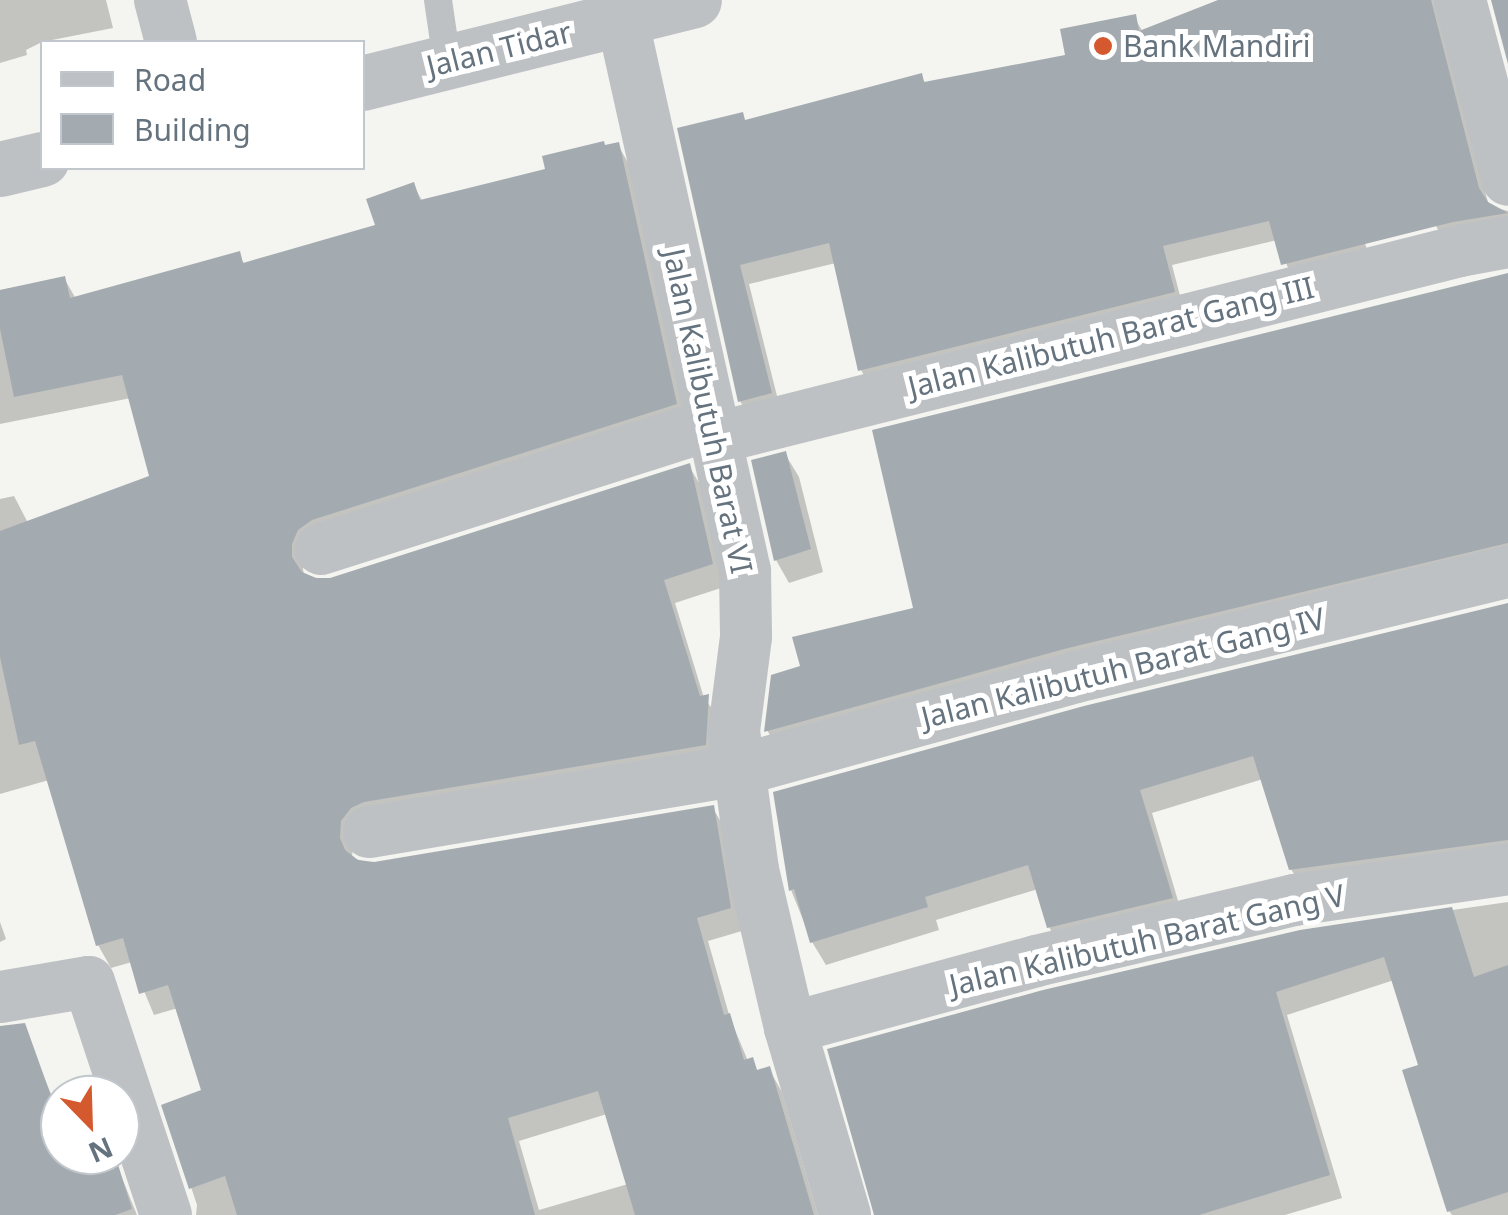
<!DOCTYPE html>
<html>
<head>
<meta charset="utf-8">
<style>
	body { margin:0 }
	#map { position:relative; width:1508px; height:1215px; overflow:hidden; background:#f4f4f0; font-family:"Noto Sans",sans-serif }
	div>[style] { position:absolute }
	.shadow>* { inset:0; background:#0003 }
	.building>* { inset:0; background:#a4abb0 }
	.service>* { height:28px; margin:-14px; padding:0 14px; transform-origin:14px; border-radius:14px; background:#bdc1c4 }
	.minor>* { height:52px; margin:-26px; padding:0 26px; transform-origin:26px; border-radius:26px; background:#bdc1c4 }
	.tertiary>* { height:55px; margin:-27.5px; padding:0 27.5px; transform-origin:27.5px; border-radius:27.5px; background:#bdc1c4 }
	.dots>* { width:28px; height:28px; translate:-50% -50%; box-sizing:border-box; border:5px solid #fff; border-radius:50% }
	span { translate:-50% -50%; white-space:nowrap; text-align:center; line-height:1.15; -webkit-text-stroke:10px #fff; paint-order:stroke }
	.poi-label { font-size:30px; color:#65737f }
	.left { translate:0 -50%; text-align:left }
	.street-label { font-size:30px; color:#65737f }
	.legend { position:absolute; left:40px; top:40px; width:325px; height:130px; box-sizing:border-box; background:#fff; border:2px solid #c1c7cc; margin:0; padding:12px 18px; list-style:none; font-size:30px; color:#65737f }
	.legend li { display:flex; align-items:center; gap:20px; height:50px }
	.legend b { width:50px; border:2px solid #c1c7cc }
	.north { position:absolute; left:40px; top:1075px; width:100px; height:100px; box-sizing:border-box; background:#fff; border:2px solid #c1c7cc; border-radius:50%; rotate:157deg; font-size:28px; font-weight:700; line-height:40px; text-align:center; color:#65737f }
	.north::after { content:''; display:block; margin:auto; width:35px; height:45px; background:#d5592f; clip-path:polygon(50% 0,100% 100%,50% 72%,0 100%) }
</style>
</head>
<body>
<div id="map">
	<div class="shadow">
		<i style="clip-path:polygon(0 0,106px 0,113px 28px,42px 42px,26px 50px,27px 55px,0 63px)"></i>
		<i style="clip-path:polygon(1232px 0,1281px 0,1283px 4px,1372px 264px,1294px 283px,1277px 240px,1172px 265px,1184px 311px,872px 390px,861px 370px,836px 263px,749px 284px,781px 412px,751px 420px,740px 401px,680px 130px,746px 122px,921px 76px,926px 84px,1068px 57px,1134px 17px,1143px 32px)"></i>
		<i style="clip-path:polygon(1374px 0,1455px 0,1443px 32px,1489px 206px,1508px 211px,1508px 236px,1449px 249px,1436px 226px)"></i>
		<i style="clip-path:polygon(evenodd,618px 145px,631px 168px,688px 427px,303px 568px,304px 576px,331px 580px,689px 466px,702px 488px,724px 587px,675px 603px,704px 698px,720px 719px,718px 768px,353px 844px,352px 858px,374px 864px,712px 807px,726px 830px,742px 931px,708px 941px,730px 1018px,748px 1061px,759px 1072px,769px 1069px,782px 1092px,818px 1215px,196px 1215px,197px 1205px,164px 1106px,204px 1092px,178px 1008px,154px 1015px,132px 962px,111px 968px,98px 945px,49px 780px,0 794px,0 499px,14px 496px,28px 523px,152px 477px,131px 398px,0 424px,0 290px,64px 278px,76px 299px,238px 254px,245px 265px,378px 226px,413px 185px,423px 202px,548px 170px,618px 145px,607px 1114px,628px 1184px,539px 1210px,519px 1141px,607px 1114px)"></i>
		<i style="clip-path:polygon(1508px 275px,1508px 567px,780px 753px,767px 730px,804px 668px,916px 610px)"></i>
		<i style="clip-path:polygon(785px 454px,799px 477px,823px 572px,789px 583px,776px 560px)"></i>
		<i style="clip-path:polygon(1508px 605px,1508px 863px,1305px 892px,1291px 869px,1263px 779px,1152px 813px,1184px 921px,1062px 949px,1049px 927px,1038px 889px,936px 920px,939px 930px,826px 965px,812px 942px,791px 890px)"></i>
		<i style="clip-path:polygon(1508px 902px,1508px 1215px,1452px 1215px,1449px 1211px,1421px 1067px,1394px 980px,1287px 1015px,1342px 1198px,1285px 1215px,876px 1215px,1300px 932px)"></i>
		<i style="clip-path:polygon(0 922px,6px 939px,0 942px)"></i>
		<i style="clip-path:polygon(26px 1033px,60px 1116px,60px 1155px,113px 1156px,137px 1215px,0 1215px,0 1043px)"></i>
	</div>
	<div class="building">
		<i style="clip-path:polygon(1218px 0,1431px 0,1479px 188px,1488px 202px,1508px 213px,1453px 222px,1281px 265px,1269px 221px,1163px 246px,1175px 292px,858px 371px,829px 243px,740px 265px,772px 393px,738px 402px,677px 128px,743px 112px,745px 120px,922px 73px,924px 82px,1065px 55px,1060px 29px,1136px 14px,1139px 31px)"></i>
		<i style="clip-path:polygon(1491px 0,1508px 0,1508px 64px)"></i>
		<i style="clip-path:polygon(604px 141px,605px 145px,619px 142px,677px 404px,312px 520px,298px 530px,292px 544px,292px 557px,302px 572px,316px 578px,330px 578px,690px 463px,713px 564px,664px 580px,700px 696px,709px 694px,706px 745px,364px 802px,351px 808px,341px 821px,340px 838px,345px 850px,358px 860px,374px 862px,714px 805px,731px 908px,697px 918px,724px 1015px,730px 1013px,744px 1060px,753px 1057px,757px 1070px,770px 1066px,814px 1215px,635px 1215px,598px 1091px,508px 1118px,535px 1215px,237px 1215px,225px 1176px,189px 1189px,161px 1105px,201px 1090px,168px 985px,139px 994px,123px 938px,96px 946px,35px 741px,19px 745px,0 657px,0 531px,149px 476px,122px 375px,14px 397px,0 329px,0 290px,65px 276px,70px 298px,240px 251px,243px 263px,375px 225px,366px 199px,414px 182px,420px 200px,545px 169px,542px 156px)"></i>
		<i style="clip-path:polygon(1508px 273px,1508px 543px,1068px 648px,764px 732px,771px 675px,800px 666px,792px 637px,913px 608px,872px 430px)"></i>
		<i style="clip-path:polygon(786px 451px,811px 549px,774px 561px,751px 460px)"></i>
		<i style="clip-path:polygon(1508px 603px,1508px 840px,1289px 870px,1253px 756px,1140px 790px,1173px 898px,1047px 928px,1028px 865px,925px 897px,928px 907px,810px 943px,794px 889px,789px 891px,773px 792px,1084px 706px)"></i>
		<i style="clip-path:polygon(1452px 907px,1474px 977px,1508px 965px,1508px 1192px,1447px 1212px,1402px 1070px,1418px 1065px,1384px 957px,1276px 992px,1330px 1175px,1199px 1215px,874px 1215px,827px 1049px,1043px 990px,1300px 930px)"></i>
		<i style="clip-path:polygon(25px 1023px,60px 1121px,60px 1155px,115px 1155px,132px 1209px,115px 1215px,0 1215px,0 1026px)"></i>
	</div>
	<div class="service">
		<i style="left:438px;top:0;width:63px;rotate:81.7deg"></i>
	</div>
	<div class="minor">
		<i style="left:160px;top:0;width:43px;rotate:75.3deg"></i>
		<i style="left:1460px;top:0;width:186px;rotate:75.1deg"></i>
		<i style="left:622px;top:18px;width:567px;rotate:77.46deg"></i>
		<i style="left:745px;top:571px;width:66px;rotate:89.1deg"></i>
		<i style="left:746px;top:637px;width:95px;rotate:97.3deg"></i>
		<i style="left:734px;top:731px;width:140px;rotate:82.2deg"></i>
		<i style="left:753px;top:870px;width:162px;rotate:76.8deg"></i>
		<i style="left:790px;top:1028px;width:195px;rotate:73.6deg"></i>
		<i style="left:716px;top:438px;width:767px;rotate:-14.11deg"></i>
		<i style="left:1460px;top:251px;width:49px;rotate:-10.6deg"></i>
		<i style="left:321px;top:549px;width:411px;rotate:-17.7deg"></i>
		<i style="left:369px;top:832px;width:375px;rotate:-9.5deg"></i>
		<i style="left:739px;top:770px;width:350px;rotate:-15.4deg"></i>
		<i style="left:1076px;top:677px;width:445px;rotate:-13.7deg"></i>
		<i style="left:0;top:997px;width:90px;rotate:-9.6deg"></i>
		<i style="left:89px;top:982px;width:245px;rotate:71.7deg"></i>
		<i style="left:790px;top:1028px;width:255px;rotate:-15.2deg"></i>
		<i style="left:1036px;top:961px;width:265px;rotate:-13.3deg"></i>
		<i style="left:1294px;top:900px;width:216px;rotate:-8.2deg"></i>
	</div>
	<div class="tertiary">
		<i style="left:362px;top:83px;width:342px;rotate:-14deg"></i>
		<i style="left:0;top:169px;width:43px;rotate:-13.4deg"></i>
	</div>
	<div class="dots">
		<i style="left:1103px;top:46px;background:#d5592f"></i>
	</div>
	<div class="poi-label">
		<span class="left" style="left:1123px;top:46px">Bank Mandiri</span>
	</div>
	<div class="street-label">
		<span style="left:499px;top:49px;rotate:-14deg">Jalan Tidar</span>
		<span style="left:1111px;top:337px;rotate:-14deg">Jalan Kalibutuh Barat Gang III</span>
		<span style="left:708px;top:411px;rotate:78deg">Jalan Kalibutuh Barat VI</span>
		<span style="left:1123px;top:668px;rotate:-14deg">Jalan Kalibutuh Barat Gang IV</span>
		<span style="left:1147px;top:940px;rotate:-13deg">Jalan Kalibutuh Barat Gang V</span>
	</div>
	<ul class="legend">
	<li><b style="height:12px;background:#bdc1c4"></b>Road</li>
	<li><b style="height:28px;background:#a4abb0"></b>Building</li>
	</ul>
	<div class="north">N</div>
</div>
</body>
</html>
